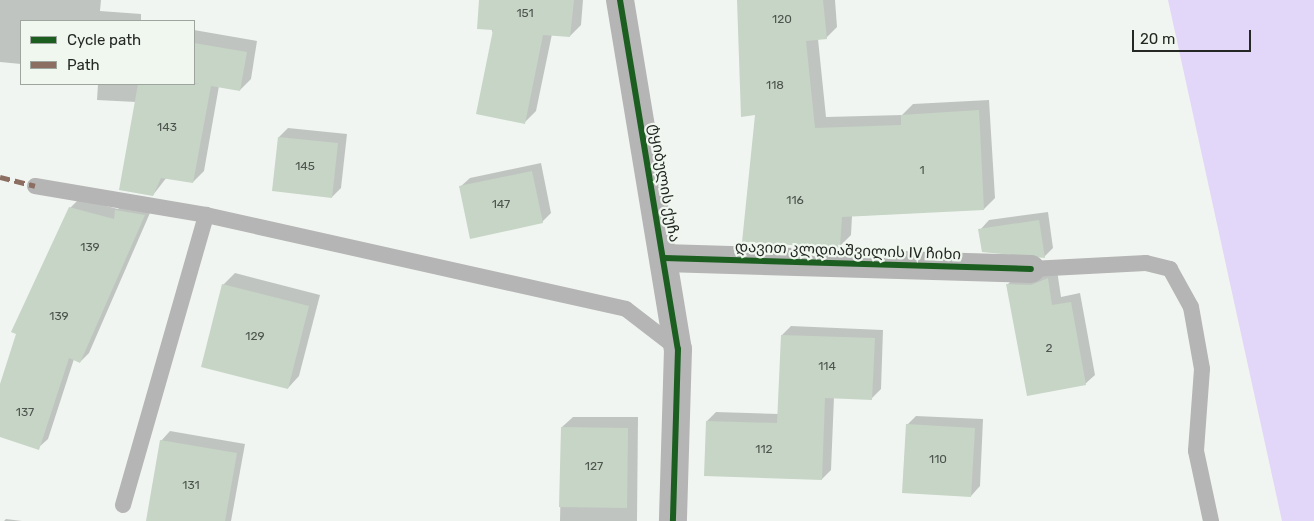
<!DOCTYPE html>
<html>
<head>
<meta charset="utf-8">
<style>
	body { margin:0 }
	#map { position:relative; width:1314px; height:521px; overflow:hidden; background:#f1f5f1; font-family:Rubik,"Noto Sans Georgian",sans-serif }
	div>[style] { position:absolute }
	.green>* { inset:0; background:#e2d6f9 }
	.shadow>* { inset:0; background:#0003 }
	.building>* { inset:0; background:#c6d5c5 }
	.service>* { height:16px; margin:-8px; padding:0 8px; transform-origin:8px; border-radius:8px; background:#b4b5b4 }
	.minor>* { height:28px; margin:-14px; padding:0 14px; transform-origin:14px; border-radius:14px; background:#b4b5b4 }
	.quiet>* { height:5px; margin-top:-2.5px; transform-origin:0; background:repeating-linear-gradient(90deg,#8d6e63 0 10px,transparent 0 15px) }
	.cycleway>* { height:6px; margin:-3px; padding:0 3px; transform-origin:3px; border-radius:3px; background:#1b5e20 }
	span { translate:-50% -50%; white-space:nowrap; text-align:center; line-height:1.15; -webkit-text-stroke:4.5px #eff7ef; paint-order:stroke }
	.number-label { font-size:12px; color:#4d534d }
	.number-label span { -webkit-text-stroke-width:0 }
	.street-label { font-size:15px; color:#252825 }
	.legend { position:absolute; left:20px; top:20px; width:175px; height:65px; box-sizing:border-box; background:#eff7ef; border:1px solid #9ea49e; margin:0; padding:6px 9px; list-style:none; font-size:15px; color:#252825 }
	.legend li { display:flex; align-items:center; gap:10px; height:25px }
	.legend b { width:25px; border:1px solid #9ea49e }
	.scale { position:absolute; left:1132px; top:30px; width:119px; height:22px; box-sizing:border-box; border:2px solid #252825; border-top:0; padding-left:6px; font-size:15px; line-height:18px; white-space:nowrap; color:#252825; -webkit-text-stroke:4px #eff7ef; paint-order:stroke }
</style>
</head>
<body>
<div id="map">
	<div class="green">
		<i style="clip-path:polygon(1168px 0,1314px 0,1314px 521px,1282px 521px)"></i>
	</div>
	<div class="shadow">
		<i style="clip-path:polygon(0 0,101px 0,100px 11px,141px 14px,141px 20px,145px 21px,21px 21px,21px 64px,0 62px)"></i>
		<i style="clip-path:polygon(481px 0,583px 0,581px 25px,570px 36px,552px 34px,536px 111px,525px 122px)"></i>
		<i style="clip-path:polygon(738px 0,835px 0,837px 27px,826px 38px,818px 39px,826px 117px,902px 115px,913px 104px,989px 100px,995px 198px,984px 209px,852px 216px,851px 235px,840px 246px,756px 114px,743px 115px)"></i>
		<i style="clip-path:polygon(194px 30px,257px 41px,251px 79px,240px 90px,219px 86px,204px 171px,193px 182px,167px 177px,153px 195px,136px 102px,97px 100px,98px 84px,194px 84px)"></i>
		<i style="clip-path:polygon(288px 128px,347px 134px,341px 188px,332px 197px,273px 190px,279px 137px)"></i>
		<i style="clip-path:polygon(541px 163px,551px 213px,542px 222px,460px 187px,470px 178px)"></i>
		<i style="clip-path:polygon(79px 199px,118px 209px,126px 201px,153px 206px,89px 353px,80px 362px,74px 359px,48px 439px,38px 448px,0 436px,0 388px,70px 208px)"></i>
		<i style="clip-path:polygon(1048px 212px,1053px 248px,1044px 257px,980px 230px,989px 220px)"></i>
		<i style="clip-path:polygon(1057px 270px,1061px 297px,1080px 293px,1095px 375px,1085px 384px,1008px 284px,1017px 275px)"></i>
		<i style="clip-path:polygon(235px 273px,320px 295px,299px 376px,288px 388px,223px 285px)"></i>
		<i style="clip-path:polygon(791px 326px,883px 330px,881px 389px,872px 398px,834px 397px,831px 470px,822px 479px,707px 421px,716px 412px,779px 414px,782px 335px)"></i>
		<i style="clip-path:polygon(916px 416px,983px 419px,980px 486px,971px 496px,907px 425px)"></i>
		<i style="clip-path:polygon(573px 417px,638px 417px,637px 521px,560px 521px,562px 427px)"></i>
		<i style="clip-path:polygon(170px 431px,245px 444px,231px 521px,169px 521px,161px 441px)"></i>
		<i style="clip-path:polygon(6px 519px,22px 521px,4px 521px)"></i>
	</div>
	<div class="building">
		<i style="clip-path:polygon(479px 0,574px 0,570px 37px,543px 35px,525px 124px,476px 114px,493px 30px,477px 29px)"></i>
		<i style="clip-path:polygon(737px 0,823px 0,827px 39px,806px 41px,815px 128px,901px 125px,901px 115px,979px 110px,984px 210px,842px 217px,840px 248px,742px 242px,755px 115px,741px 117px)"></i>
		<i style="clip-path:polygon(194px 43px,247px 52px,240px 91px,211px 86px,193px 183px,161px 178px,153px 196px,119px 190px,138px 84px,199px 84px,194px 83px)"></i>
		<i style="clip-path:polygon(278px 137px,338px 143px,332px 198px,272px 191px)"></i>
		<i style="clip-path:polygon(532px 171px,543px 223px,470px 239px,459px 186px)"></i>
		<i style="clip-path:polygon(69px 207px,114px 219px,115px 210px,145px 215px,80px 363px,69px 358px,39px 450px,0 437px,0 384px,16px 334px,11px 332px)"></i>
		<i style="clip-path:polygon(1039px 220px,1045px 258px,982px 252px,978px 229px)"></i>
		<i style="clip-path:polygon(1048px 278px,1052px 305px,1071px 302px,1086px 385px,1027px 396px,1006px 284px,1031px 285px)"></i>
		<i style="clip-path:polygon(222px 284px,309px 306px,288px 389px,201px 367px)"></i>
		<i style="clip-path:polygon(781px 335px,875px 338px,872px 400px,825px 398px,822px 480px,704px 476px,706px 421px,777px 423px)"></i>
		<i style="clip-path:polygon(906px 424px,975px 428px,971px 497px,902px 493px)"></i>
		<i style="clip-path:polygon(561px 427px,628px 428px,627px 508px,559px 507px)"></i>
		<i style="clip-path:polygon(160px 440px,237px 453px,225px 521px,146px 521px)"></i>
	</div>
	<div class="service">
		<i style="left:35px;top:186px;width:173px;rotate:9.6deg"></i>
		<i style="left:206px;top:215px;width:430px;rotate:12.6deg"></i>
		<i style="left:626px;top:309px;width:66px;rotate:37.6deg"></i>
		<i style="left:1031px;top:269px;width:115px;rotate:-3deg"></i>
		<i style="left:1146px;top:263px;width:25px;rotate:14deg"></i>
		<i style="left:1170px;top:269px;width:43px;rotate:61.1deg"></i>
		<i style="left:1191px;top:307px;width:63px;rotate:79.9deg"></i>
		<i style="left:1202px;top:369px;width:82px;rotate:94.2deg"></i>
		<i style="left:1196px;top:451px;width:72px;rotate:77.9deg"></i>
		<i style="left:123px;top:505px;width:302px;rotate:-74deg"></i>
	</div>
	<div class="minor">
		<i style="left:620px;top:0;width:354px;rotate:80.6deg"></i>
		<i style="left:678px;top:349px;width:172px;rotate:91.7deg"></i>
		<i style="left:664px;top:258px;width:367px;rotate:1.7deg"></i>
	</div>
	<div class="quiet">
		<i style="left:0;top:177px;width:36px;rotate:14deg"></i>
	</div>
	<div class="cycleway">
		<i style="left:620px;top:0;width:354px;rotate:80.6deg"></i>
		<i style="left:678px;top:349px;width:172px;rotate:91.7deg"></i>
		<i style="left:664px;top:258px;width:367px;rotate:1.7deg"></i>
	</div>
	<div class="number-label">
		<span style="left:525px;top:14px">151</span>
		<span style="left:782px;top:20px">120</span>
		<span style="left:775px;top:86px">118</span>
		<span style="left:167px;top:128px">143</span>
		<span style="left:305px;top:167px">145</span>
		<span style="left:922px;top:171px">1</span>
		<span style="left:795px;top:201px">116</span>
		<span style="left:501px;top:205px">147</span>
		<span style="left:90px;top:248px">139</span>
		<span style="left:59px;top:317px">139</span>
		<span style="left:255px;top:337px">129</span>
		<span style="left:1049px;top:349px">2</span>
		<span style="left:827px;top:367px">114</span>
		<span style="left:25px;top:413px">137</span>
		<span style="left:764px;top:450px">112</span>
		<span style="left:938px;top:460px">110</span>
		<span style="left:594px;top:467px">127</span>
		<span style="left:191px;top:486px">131</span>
	</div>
	<div class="street-label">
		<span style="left:664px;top:183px;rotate:80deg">ტყიბულის ქუჩა</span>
		<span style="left:848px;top:251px;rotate:2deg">დავით კლდიაშვილის IV ჩიხი</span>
	</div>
	<ul class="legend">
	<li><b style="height:6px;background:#1b5e20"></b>Cycle path</li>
	<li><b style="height:6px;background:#8d6e63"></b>Path</li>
	</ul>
	<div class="scale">20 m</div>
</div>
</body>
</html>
